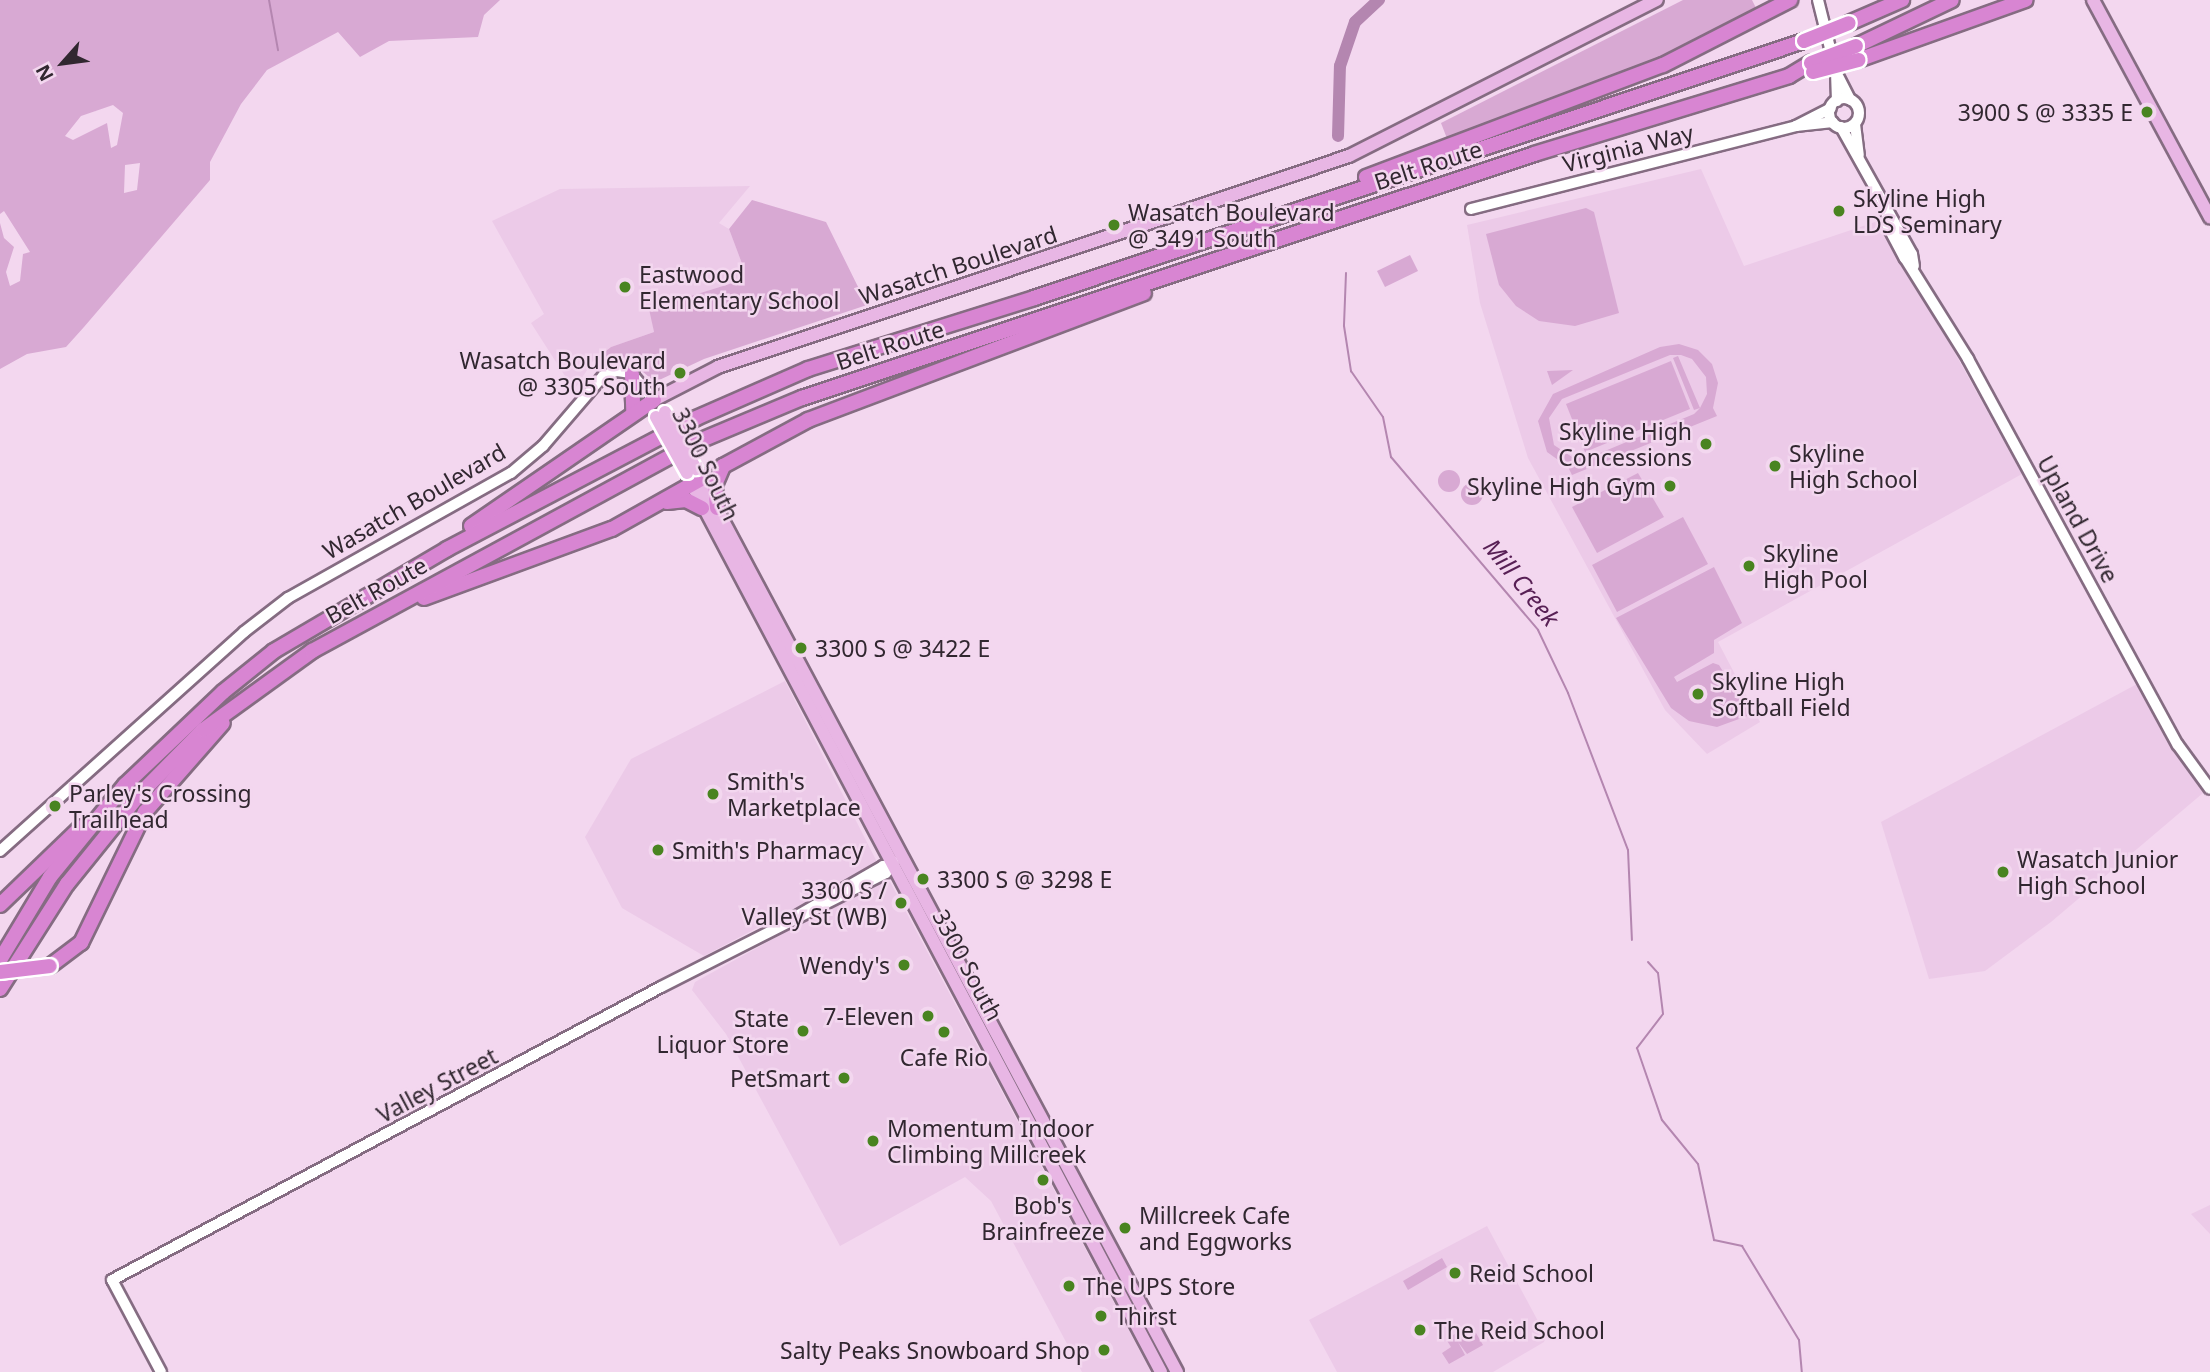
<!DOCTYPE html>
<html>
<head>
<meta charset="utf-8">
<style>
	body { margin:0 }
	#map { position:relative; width:2210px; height:1372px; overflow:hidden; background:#f3d7ef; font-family:"Noto Sans",sans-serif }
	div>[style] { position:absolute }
	.built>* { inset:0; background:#eccae8 }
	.green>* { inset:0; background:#d8a9d3 }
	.round { border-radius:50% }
	.stream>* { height:2px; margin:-1px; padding:0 1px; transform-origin:1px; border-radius:1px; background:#b486b0 }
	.river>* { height:12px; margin:-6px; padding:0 6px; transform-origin:6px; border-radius:6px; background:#b486b0 }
	.roads { filter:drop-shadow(2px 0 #856c82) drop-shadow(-2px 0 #856c82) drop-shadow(0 2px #856c82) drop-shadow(0 -2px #856c82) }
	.minor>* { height:10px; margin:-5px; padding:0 5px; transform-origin:5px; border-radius:5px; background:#fff }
	.minor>.ring { margin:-5px; padding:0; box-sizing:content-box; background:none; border:10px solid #fff; border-radius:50% }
	.major>* { height:12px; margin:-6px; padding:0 6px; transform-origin:6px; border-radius:6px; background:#e8b6e4 }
	.highway>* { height:14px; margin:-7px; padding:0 7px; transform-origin:7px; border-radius:7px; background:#d885d2 }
	.bridges { filter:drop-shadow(2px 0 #fff) drop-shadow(-2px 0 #fff) drop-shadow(0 2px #fff) drop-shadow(0 -2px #fff) }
	.major-bridge>* { height:12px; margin:-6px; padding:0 6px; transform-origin:6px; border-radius:6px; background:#e8b6e4 }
	.highway-bridge>* { height:14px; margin:-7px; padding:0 7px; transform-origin:7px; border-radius:7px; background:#d885d2 }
	.dots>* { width:19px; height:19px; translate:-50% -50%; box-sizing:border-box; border:4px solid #f3d7ef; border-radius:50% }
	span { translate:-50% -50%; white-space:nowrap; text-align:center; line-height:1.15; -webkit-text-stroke:5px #f3d7ef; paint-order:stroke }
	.poi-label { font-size:23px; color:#312730 }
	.right { translate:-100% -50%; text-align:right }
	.left { translate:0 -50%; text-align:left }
	.street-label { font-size:23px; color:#312730 }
	.water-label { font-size:24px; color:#582055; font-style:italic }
	.north { position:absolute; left:28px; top:28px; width:70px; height:70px; -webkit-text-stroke:5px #f3d7ef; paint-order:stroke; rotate:242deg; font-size:19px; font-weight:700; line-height:28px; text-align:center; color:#312730 }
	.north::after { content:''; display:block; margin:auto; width:24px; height:32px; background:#312730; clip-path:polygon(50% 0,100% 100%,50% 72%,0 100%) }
</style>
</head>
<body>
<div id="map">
	<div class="built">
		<i style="clip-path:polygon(1701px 169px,1744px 266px,1881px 220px,2022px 474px,1718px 642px,1760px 722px,1707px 754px,1665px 710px,1528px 458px,1480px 303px,1467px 225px)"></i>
		<i style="clip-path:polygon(750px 186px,719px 223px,729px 229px,744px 269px,739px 281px,650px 309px,654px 332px,611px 347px,593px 361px,574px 390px,531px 323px,544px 314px,492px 221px,560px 189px)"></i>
		<i style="clip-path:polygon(785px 681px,878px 864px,704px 956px,622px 908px,585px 837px,631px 759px)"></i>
		<i style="clip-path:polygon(2137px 684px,2203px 793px,2051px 922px,1985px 971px,1929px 979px,1881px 822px)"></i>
		<i style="clip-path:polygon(887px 876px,1151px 1372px,1082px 1372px,991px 1201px,965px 1177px,840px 1246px,726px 1034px,692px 990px,695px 982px)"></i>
		<i style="clip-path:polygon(2210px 1205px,2210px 1234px,2191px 1214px)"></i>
		<i style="clip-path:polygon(1487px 1226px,1546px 1336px,1544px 1342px,1493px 1372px,1337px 1372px,1309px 1320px)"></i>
	</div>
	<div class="green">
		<i style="clip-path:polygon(evenodd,0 0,500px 0,484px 15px,478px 37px,389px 41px,360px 57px,338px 32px,267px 70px,241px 104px,210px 162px,210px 180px,84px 327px,66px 347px,27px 354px,0 369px,0 223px,4px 238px,14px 247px,6px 272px,10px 286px,20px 281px,23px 254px,30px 252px,4px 211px,0 214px,0 0,113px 105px,123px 113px,117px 145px,111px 148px,107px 123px,73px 140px,65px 136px,81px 116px,113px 105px,0 0,140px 163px,137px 190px,124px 193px,125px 165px,140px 163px)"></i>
		<i style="clip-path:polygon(1683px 0,1752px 0,1758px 12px,1662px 61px,1448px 141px,1441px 123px)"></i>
		<i style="clip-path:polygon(752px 200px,826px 222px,867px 305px,704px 359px,655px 382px,631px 362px,593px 361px,611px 347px,654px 332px,649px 309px,739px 281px,744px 269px,729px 229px)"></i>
		<i style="clip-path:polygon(1586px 208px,1594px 212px,1619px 313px,1575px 326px,1539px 321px,1516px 306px,1499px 285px,1486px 234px)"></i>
		<i style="clip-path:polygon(1410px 255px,1418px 271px,1385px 287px,1377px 271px)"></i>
		<i style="clip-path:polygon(evenodd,1679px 344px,1698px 350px,1712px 364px,1718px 383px,1713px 408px,1717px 416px,1572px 475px,1568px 467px,1547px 452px,1538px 421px,1553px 394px,1660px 347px,1679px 344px,1670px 355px,1681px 355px,1692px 359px,1706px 377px,1707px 394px,1700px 408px,1678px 356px,1673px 358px,1694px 410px,1700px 408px,1694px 414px,1588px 458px,1572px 457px,1554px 445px,1549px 418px,1562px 399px,1670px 355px)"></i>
		<i style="clip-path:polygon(1671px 361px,1690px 409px,1585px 452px,1566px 404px)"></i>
		<i style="clip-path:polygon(1573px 370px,1552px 385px,1547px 371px)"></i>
		<i class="round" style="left:1438px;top:470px;width:22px;height:22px"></i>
		<i style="clip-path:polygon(1638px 473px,1664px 517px,1597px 553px,1572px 507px)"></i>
		<i class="round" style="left:1461px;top:483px;width:22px;height:22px"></i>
		<i style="clip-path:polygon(1683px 517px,1708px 564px,1617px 612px,1592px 565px)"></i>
		<i style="clip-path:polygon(1714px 567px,1742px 623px,1714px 640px,1714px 653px,1674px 677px,1677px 682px,1713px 663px,1719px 665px,1750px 715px,1717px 727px,1689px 721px,1671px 708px,1616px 618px)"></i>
		<i style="clip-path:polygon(1442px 1258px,1447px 1267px,1408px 1290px,1403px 1281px)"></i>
		<i style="clip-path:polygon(1462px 1330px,1466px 1338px,1476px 1333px,1483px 1345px,1467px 1354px,1458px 1342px,1465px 1355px,1449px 1364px,1442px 1353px,1451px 1347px,1446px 1339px)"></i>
	</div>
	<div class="stream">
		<i style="left:269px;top:0;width:51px;rotate:79.8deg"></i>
		<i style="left:1346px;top:273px;width:53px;rotate:92.2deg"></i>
		<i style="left:1344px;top:326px;width:46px;rotate:81.2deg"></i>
		<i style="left:1351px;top:371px;width:56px;rotate:55.2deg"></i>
		<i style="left:1383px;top:417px;width:41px;rotate:78.7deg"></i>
		<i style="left:1391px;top:457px;width:227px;rotate:49.6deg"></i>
		<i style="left:1538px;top:630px;width:70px;rotate:64.5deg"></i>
		<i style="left:1568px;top:693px;width:168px;rotate:69.1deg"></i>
		<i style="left:1628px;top:850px;width:90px;rotate:87.5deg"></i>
		<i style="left:1648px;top:962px;width:15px;rotate:48deg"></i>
		<i style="left:1658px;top:973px;width:41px;rotate:83deg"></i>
		<i style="left:1663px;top:1014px;width:43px;rotate:127.4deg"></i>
		<i style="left:1637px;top:1048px;width:76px;rotate:70.9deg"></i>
		<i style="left:1662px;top:1120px;width:57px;rotate:50.7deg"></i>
		<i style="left:1698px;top:1164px;width:78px;rotate:78.1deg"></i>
		<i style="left:1714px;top:1240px;width:29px;rotate:12deg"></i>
		<i style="left:1742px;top:1246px;width:110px;rotate:58.8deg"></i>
		<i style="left:1799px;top:1340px;width:32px;rotate:85deg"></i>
	</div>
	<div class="river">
		<i style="left:1338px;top:136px;width:70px;rotate:-88.4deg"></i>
		<i style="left:1340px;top:66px;width:46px;rotate:-71.2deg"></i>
		<i style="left:1355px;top:22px;width:33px;rotate:-43deg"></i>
	</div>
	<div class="roads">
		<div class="minor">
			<i style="left:1818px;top:0;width:74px;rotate:76deg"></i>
			<i style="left:1836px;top:72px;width:31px;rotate:63deg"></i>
			<i style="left:1836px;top:72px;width:29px;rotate:88deg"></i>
			<i class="ring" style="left:1829px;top:98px;width:20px;height:20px"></i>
			<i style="left:1855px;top:124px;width:31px;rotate:83deg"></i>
			<i style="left:1796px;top:126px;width:37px;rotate:-6deg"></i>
			<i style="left:1841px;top:127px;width:145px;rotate:60.8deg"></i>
			<i style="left:1912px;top:254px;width:12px;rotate:81deg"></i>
			<i style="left:1471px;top:209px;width:335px;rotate:-14.3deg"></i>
			<i style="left:1796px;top:126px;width:39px;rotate:-27deg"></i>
			<i style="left:1887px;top:215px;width:8px;rotate:97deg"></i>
			<i style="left:1886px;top:223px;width:40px;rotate:62deg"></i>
			<i style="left:1905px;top:258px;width:119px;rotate:58deg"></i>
			<i style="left:1968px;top:359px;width:439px;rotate:61.5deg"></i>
			<i style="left:2178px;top:745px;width:54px;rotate:54deg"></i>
			<i style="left:0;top:851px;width:328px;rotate:-41.9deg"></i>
			<i style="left:244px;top:632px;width:56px;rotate:-37.7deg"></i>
			<i style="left:288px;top:598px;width:256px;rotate:-29.3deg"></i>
			<i style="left:511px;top:473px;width:42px;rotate:-40.2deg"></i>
			<i style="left:543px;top:446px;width:92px;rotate:-49.4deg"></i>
			<i style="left:603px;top:376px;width:15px;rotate:-20deg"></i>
			<i style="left:617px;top:371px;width:14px;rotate:8deg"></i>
			<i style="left:631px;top:373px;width:35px;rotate:50deg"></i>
			<i style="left:781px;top:925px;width:118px;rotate:-30deg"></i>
			<i style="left:883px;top:866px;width:9px;rotate:-6deg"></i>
			<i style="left:161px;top:1372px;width:104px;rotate:-118deg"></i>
			<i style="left:112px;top:1280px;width:622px;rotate:-28.09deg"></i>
			<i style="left:661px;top:987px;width:252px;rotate:-26.9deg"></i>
			<i style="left:886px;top:873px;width:14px;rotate:-56deg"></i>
		</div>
		<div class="major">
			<i style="left:2093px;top:0;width:247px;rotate:61.7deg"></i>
			<i style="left:654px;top:400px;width:72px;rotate:-27.3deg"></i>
			<i style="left:718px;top:367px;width:665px;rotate:-18.49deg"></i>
			<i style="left:1349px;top:156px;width:345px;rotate:-26.9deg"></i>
			<i style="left:697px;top:472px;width:1020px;rotate:61.93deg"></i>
			<i style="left:688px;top:477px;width:1012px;rotate:62.14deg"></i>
		</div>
		<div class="highway">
			<i style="left:1849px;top:23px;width:58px;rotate:-23.5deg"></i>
			<i style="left:1856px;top:46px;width:106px;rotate:-25.6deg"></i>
			<i style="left:1858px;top:60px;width:178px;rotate:-19.7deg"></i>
			<i style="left:1366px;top:177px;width:317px;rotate:-20.7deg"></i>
			<i style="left:1663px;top:65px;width:143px;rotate:-27.1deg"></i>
			<i style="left:632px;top:374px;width:38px;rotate:88deg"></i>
			<i style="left:667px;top:502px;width:19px;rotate:-6deg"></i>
			<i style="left:686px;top:500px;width:18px;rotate:27deg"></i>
			<i style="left:717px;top:508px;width:23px;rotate:-95deg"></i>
			<i style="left:715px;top:485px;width:21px;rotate:-67deg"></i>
			<i style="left:723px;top:466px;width:97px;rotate:-28.4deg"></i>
			<i style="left:808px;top:420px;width:359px;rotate:-20.7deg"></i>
			<i style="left:471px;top:526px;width:222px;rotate:-34.5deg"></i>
			<i style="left:424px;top:598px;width:200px;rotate:-20.2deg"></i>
			<i style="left:612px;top:529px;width:102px;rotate:-29.3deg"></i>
			<i style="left:0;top:905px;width:112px;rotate:-43.9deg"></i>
			<i style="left:0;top:960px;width:97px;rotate:-58.9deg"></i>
			<i style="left:50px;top:877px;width:119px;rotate:-50.8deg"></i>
			<i style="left:125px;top:785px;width:135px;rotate:-43.5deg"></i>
			<i style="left:223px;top:692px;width:65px;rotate:-38.8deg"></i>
			<i style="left:274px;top:651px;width:201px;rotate:-30.5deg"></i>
			<i style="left:447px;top:549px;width:281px;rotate:-27.7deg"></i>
			<i style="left:696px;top:418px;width:122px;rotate:-23.6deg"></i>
			<i style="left:808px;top:369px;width:237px;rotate:-17.4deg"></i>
			<i style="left:1034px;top:298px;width:812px;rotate:-18.46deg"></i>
			<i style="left:50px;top:966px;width:39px;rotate:-37deg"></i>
			<i style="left:81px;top:943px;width:146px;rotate:-64deg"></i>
			<i style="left:145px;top:812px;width:118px;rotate:-48.8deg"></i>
			<i style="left:0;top:989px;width:125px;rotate:-57.5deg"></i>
			<i style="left:67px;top:884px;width:113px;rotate:-51.1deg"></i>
			<i style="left:138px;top:796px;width:93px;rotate:-45.4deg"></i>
			<i style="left:203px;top:730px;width:135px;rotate:-35.9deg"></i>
			<i style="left:312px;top:651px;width:440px;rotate:-28.5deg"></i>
			<i style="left:699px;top:441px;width:112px;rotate:-22.7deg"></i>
			<i style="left:802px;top:398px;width:772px;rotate:-18.43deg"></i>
			<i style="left:1534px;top:154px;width:267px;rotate:-17deg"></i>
			<i style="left:1789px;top:76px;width:26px;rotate:-31deg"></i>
		</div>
	</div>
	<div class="bridges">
		<div class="major-bridge">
			<i style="left:665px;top:412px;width:65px;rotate:61.5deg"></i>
			<i style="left:656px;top:417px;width:64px;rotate:61deg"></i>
		</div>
		<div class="highway-bridge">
			<i style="left:1804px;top:41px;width:48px;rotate:-21.8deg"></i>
			<i style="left:1811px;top:63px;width:48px;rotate:-20.7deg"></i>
			<i style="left:1813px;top:72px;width:47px;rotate:-14.9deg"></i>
			<i style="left:0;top:972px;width:50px;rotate:-6.8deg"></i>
		</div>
	</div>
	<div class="dots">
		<i style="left:2147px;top:112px;background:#498420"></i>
		<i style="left:1839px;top:211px;background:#498420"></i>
		<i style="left:1114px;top:225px;background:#498420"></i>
		<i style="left:625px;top:287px;background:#498420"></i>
		<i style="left:680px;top:373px;background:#498420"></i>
		<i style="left:1706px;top:444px;background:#498420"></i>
		<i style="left:1775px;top:466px;background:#498420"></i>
		<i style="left:1670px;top:486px;background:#498420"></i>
		<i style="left:1749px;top:566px;background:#498420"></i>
		<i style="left:801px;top:648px;background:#498420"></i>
		<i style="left:1698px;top:694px;background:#498420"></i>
		<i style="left:713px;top:794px;background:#498420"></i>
		<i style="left:55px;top:806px;background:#498420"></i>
		<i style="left:658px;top:850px;background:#498420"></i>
		<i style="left:2003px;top:872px;background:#498420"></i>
		<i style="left:923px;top:879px;background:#498420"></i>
		<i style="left:901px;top:903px;background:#498420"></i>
		<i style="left:904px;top:965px;background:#498420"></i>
		<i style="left:928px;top:1016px;background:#498420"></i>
		<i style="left:803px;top:1031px;background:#498420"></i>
		<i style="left:944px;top:1032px;background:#498420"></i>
		<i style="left:844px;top:1078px;background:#498420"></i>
		<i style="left:873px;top:1141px;background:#498420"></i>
		<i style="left:1043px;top:1180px;background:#498420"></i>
		<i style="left:1125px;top:1228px;background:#498420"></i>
		<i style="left:1455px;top:1273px;background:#498420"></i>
		<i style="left:1069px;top:1286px;background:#498420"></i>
		<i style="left:1101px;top:1316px;background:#498420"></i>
		<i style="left:1420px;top:1330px;background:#498420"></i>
		<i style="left:1104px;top:1350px;background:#498420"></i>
	</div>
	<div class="poi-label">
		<span class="right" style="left:2133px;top:112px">3900 S @ 3335 E</span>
		<span class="left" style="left:1853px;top:211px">Skyline High<br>LDS Seminary</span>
		<span class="left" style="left:1128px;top:225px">Wasatch Boulevard<br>@ 3491 South</span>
		<span class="left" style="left:639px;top:287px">Eastwood<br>Elementary School</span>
		<span class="right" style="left:666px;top:373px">Wasatch Boulevard<br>@ 3305 South</span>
		<span class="right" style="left:1692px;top:444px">Skyline High<br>Concessions</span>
		<span class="left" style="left:1789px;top:466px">Skyline<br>High School</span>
		<span class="right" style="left:1656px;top:486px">Skyline High Gym</span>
		<span class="left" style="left:1763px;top:566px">Skyline<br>High Pool</span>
		<span class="left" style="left:815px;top:648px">3300 S @ 3422 E</span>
		<span class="left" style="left:1712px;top:694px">Skyline High<br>Softball Field</span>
		<span class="left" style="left:727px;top:794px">Smith's<br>Marketplace</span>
		<span class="left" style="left:69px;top:806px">Parley's Crossing<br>Trailhead</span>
		<span class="left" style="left:672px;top:850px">Smith's Pharmacy</span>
		<span class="left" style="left:2017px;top:872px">Wasatch Junior<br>High School</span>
		<span class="left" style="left:937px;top:879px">3300 S @ 3298 E</span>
		<span class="right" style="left:887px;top:903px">3300 S /<br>Valley St (WB)</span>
		<span class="right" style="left:890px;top:965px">Wendy's</span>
		<span class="right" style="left:914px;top:1016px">7-Eleven</span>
		<span class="right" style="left:789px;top:1031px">State<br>Liquor Store</span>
		<span style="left:944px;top:1057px">Cafe Rio</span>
		<span class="right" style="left:830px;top:1078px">PetSmart</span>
		<span class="left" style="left:887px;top:1141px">Momentum Indoor<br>Climbing Millcreek</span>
		<span style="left:1043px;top:1218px">Bob's<br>Brainfreeze</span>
		<span class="left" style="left:1139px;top:1228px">Millcreek Cafe<br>and Eggworks</span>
		<span class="left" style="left:1469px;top:1273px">Reid School</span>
		<span class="left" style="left:1083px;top:1286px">The UPS Store</span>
		<span class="left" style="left:1115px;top:1316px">Thirst</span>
		<span class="left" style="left:1434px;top:1330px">The Reid School</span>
		<span class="right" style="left:1090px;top:1350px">Salty Peaks Snowboard Shop</span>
	</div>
	<div class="street-label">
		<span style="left:1628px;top:148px;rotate:-14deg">Virginia Way</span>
		<span style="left:1428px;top:165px;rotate:-18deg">Belt Route</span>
		<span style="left:958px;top:265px;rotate:-18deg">Wasatch Boulevard</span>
		<span style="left:890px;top:345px;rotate:-18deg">Belt Route</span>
		<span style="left:706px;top:464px;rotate:64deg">3300 South</span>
		<span style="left:414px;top:501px;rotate:-30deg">Wasatch Boulevard</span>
		<span style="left:2078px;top:519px;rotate:61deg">Upland Drive</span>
		<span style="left:376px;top:590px;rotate:-29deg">Belt Route</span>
		<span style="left:968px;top:965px;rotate:62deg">3300 South</span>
		<span style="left:437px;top:1085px;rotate:-28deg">Valley Street</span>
	</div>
	<div class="water-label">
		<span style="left:1522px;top:582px;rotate:51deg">Mill Creek</span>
	</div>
	<div class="north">N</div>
</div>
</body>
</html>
